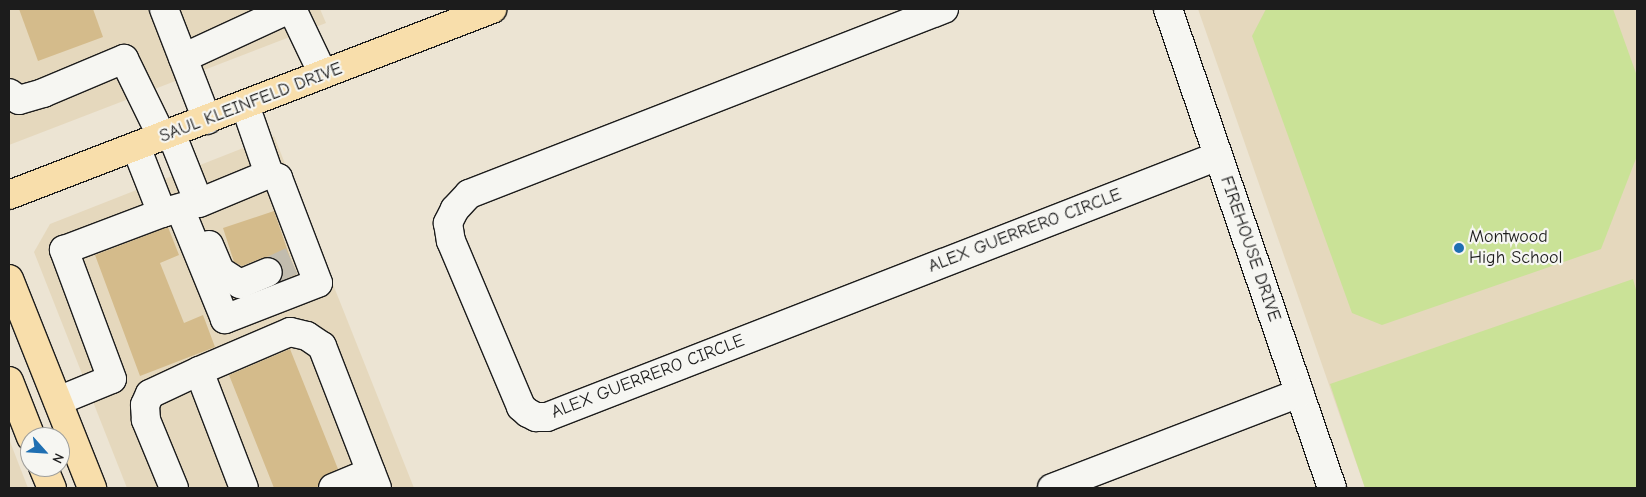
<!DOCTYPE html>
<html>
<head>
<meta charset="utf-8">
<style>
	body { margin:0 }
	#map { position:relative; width:1646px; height:497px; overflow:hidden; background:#ece4d3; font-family:"Comic Neue",sans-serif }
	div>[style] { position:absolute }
	.built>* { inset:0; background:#e5d8bd }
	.green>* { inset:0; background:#cae297 }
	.building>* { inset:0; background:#d4bb8b }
	.minor-tunnel>* { height:28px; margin-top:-14px; transform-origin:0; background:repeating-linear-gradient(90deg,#c2bcae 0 28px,transparent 0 42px) }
	.roads { filter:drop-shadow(1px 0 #1c1c1c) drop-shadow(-1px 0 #1c1c1c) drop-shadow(0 1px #1c1c1c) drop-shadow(0 -1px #1c1c1c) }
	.minor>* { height:28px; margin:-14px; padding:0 14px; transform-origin:14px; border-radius:14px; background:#f6f6f2 }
	.major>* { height:28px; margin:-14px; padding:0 14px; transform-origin:14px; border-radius:14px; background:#f8deab }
	.dots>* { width:14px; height:14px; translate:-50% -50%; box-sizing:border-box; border:2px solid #f6f6f2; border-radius:50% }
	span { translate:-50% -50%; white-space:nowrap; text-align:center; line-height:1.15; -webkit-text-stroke:4.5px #f6f6f2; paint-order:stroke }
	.street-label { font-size:18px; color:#1c1c1c }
	.poi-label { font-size:18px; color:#1c1c1c }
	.left { translate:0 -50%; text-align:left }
	.frame { position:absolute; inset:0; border:10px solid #1c1c1c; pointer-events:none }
	.north { position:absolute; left:20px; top:427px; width:50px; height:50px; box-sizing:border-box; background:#f6f6f2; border:1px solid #9f9f9c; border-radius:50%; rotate:116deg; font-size:14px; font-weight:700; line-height:20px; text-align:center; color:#1c1c1c }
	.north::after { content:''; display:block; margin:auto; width:18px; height:22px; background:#1f6fb2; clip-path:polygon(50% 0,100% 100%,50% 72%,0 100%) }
</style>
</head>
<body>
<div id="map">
	<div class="built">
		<i style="clip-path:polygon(9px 9px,320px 9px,326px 23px,9px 145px)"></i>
		<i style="clip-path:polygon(1198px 9px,1637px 9px,1637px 488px,1365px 488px)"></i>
		<i style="clip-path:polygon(274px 136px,414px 488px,127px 488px,34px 252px,50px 224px)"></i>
		<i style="clip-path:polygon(9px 439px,28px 488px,9px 488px)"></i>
	</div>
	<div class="green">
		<i style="clip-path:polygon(1266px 9px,1613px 9px,1637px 76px,1637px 156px,1601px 249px,1382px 325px,1352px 313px,1252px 36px)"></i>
		<i style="clip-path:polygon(1633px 279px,1637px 293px,1637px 488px,1365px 488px,1330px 384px)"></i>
	</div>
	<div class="building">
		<i style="clip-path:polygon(19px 9px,93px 9px,103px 37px,38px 61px)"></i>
		<i style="clip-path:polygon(274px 211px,296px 275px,281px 281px,284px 273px,282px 266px,277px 259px,270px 257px,262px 258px,242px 266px,234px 262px,223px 228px)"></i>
		<i style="clip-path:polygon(168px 227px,179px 255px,160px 263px,184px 323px,203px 315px,215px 347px,140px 376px,95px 255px)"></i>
		<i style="clip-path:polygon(290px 349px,338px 469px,321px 478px,318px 488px,274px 488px,229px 375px)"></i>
	</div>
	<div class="minor-tunnel">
		<i style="left:268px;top:272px;width:26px;rotate:-25deg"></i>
	</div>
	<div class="roads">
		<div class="minor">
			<i style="left:164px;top:9px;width:119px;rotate:68.8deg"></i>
			<i style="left:292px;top:9px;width:72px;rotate:64.5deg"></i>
			<i style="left:944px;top:9px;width:510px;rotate:158.72deg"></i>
			<i style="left:469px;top:194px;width:21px;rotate:133deg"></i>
			<i style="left:455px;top:209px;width:16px;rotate:117deg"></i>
			<i style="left:448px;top:223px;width:18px;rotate:81deg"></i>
			<i style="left:451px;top:241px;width:180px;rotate:67.1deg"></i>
			<i style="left:521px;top:407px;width:9px;rotate:41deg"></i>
			<i style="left:528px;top:413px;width:9px;rotate:27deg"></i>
			<i style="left:536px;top:417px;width:11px"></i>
			<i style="left:547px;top:417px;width:720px;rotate:-21.25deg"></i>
			<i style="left:1168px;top:9px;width:506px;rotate:71.1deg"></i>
			<i style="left:183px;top:58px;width:117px;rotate:-24.8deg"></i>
			<i style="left:9px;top:93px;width:12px;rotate:35deg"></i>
			<i style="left:19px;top:100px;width:25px;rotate:-16deg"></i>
			<i style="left:43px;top:93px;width:88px;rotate:-22.8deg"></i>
			<i style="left:124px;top:59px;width:87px;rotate:64deg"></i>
			<i style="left:245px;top:105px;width:73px;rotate:70.8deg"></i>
			<i style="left:171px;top:133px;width:75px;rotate:68.2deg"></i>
			<i style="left:199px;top:203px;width:76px;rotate:-22.5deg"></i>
			<i style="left:269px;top:174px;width:10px;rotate:24deg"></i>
			<i style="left:278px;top:178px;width:112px;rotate:69.1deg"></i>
			<i style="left:318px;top:283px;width:100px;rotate:158.8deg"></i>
			<i style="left:225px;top:319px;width:119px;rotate:-112.2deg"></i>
			<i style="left:136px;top:147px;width:71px;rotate:68.5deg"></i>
			<i style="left:209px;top:245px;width:28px;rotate:67deg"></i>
			<i style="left:220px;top:271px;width:24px;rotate:33deg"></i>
			<i style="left:240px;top:284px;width:30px;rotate:-23deg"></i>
			<i style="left:199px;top:371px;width:99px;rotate:-23.2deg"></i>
			<i style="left:290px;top:332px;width:17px;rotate:13deg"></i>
			<i style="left:307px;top:336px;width:18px;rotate:34deg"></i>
			<i style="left:322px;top:346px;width:152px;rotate:68.8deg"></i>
			<i style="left:58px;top:401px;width:58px;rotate:-22.2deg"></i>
			<i style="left:112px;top:379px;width:138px;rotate:-110.4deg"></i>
			<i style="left:64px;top:250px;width:105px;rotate:-20.7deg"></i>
			<i style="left:162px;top:213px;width:36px;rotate:-16deg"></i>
			<i style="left:174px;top:488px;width:74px;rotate:-112.4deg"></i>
			<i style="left:146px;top:420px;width:15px;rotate:-94deg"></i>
			<i style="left:145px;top:405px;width:12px;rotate:-66deg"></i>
			<i style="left:150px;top:394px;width:54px;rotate:-25.1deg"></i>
			<i style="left:199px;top:371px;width:125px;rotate:69deg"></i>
			<i style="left:333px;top:488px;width:41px;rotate:-22.8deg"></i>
			<i style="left:1052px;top:488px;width:265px;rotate:-21deg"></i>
		</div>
		<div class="major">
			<i style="left:9px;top:195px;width:518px;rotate:-21.06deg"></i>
			<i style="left:9px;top:279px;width:225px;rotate:68.3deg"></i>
			<i style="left:9px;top:381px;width:60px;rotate:68.6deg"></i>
			<i style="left:43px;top:467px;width:23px;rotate:67deg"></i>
		</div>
	</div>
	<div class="dots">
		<i style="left:1459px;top:248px;background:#1f6fb2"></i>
	</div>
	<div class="street-label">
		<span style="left:251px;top:103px;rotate:-21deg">SAUL KLEINFELD DRIVE</span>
		<span style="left:1025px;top:231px;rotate:-21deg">ALEX GUERRERO CIRCLE</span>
		<span style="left:1250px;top:249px;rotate:71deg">FIREHOUSE DRIVE</span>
		<span style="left:648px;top:377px;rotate:-21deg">ALEX GUERRERO CIRCLE</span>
	</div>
	<div class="poi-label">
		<span class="left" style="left:1469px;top:248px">Montwood<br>High School</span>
	</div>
	<div class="frame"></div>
	<div class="north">N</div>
</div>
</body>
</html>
